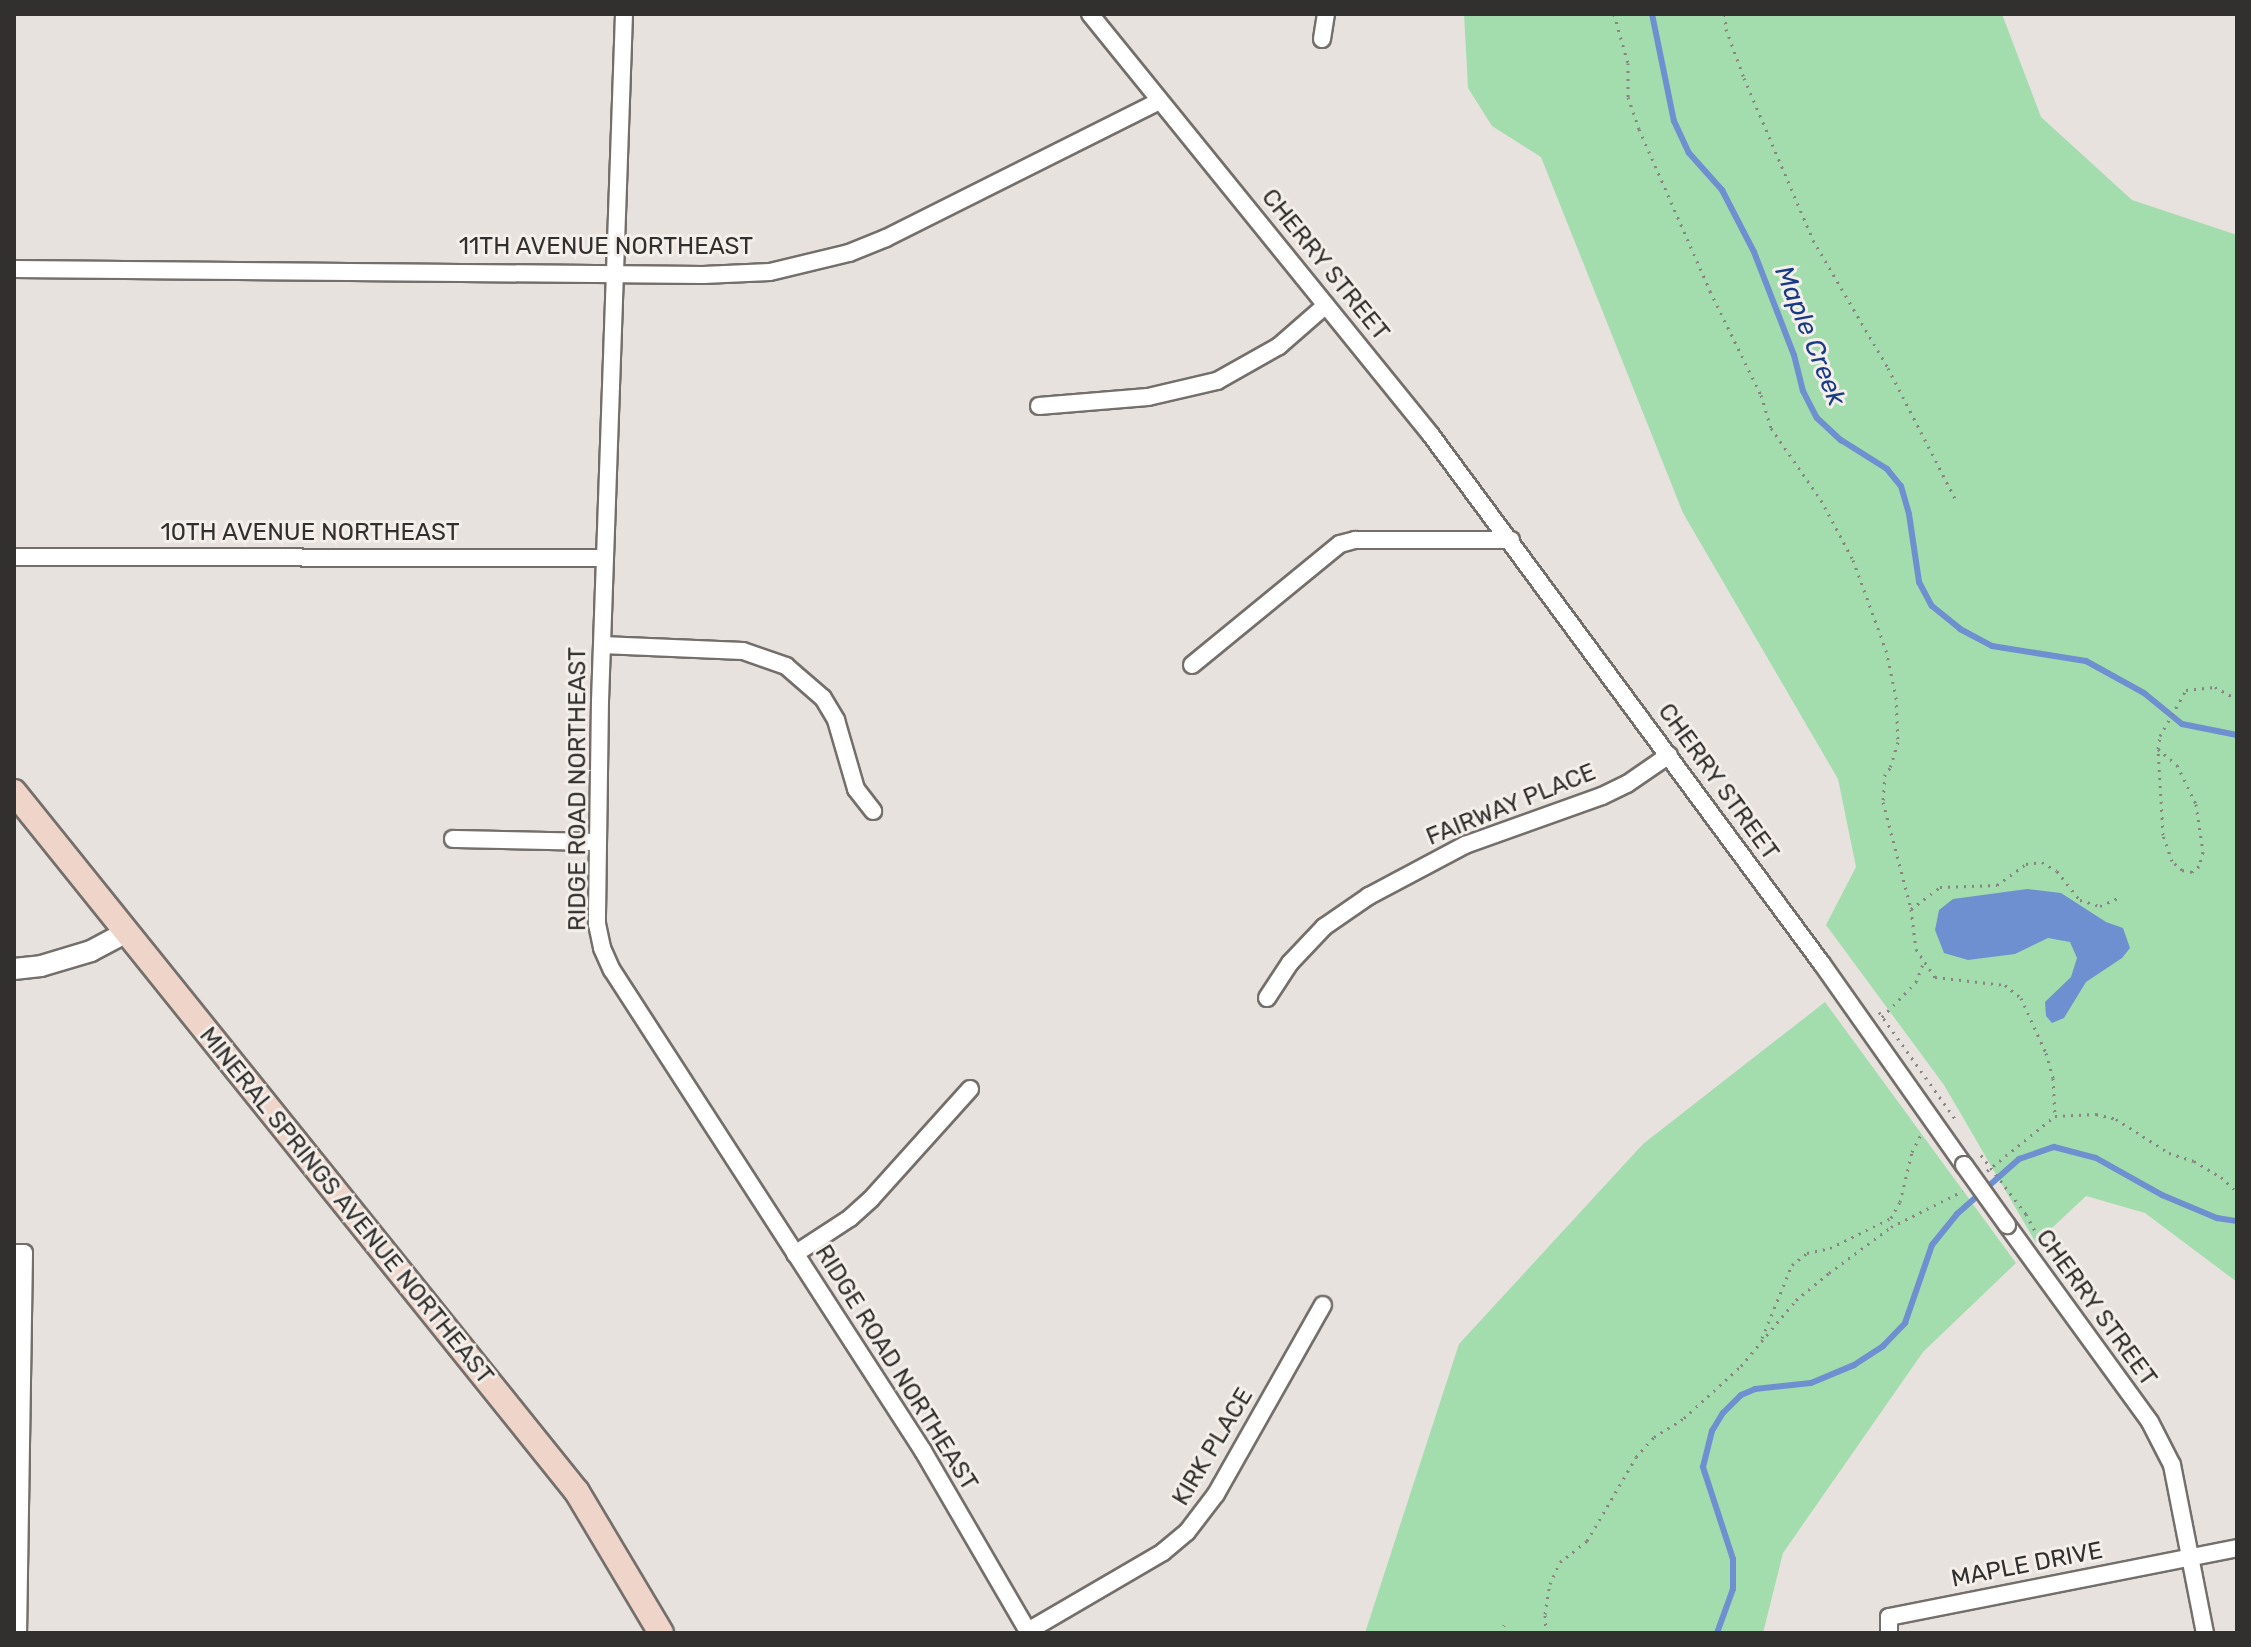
<!DOCTYPE html>
<html>
<head>
<meta charset="utf-8">
<style>
	body { margin:0 }
	#map { position:relative; width:2251px; height:1647px; overflow:hidden; background:#e7e2dd; font-family:Rubik,sans-serif }
	div>[style] { position:absolute }
	.green>* { inset:0; background:#a3ddae }
	.water>* { inset:0; background:#6f90d0 }
	.stream>* { height:6px; margin:-3px; padding:0 3px; transform-origin:3px; border-radius:3px; background:#6f90d0 }
	.path>* { height:3px; margin-top:-1.5px; transform-origin:0; background:repeating-linear-gradient(90deg,#878481 0 2px,transparent 0 8px) }
	.roads { filter:drop-shadow(2px 0 #746f6b) drop-shadow(-2px 0 #746f6b) drop-shadow(0 2px #746f6b) drop-shadow(0 -2px #746f6b) }
	.minor>* { height:16px; margin:-8px; padding:0 8px; transform-origin:8px; border-radius:8px; background:#fff }
	.tertiary>* { height:20px; margin:-10px; padding:0 10px; transform-origin:10px; border-radius:10px; background:#fff }
	.secondary>* { height:24px; margin:-12px; padding:0 12px; transform-origin:12px; border-radius:12px; background:#eed4c9 }
	.path-bridge>* { height:3px; margin-top:-1.5px; transform-origin:0; background:repeating-linear-gradient(90deg,#878481 0 2px,transparent 0 8px) }
	.bridges { filter:drop-shadow(2px 0 #746f6b) drop-shadow(-2px 0 #746f6b) drop-shadow(0 2px #746f6b) drop-shadow(0 -2px #746f6b) }
	.minor-bridge>* { height:16px; margin:-8px; padding:0 8px; transform-origin:8px; border-radius:8px; background:#fff }
	span { translate:-50% -50%; white-space:nowrap; text-align:center; line-height:1.15; -webkit-text-stroke:6px #f4efea; paint-order:stroke }
	.street-label { font-size:24px; color:#32302e }
	.water-label { font-size:26px; color:#173b86; font-style:italic }
	.frame { position:absolute; inset:0; border:16px solid #32302e; pointer-events:none }
</style>
</head>
<body>
<div id="map">
	<div class="green">
		<i style="clip-path:polygon(1464px 14px,2002px 14px,2041px 117px,2132px 200px,2237px 235px,2237px 1282px,2145px 1213px,2086px 1196px,2036px 1243px,1944px 1085px,1826px 925px,1856px 867px,1838px 779px,1683px 513px,1541px 157px,1492px 126px,1468px 88px)"></i>
		<i style="clip-path:polygon(1825px 1002px,2016px 1263px,1923px 1352px,1783px 1553px,1763px 1633px,1365px 1633px,1459px 1344px,1643px 1144px)"></i>
	</div>
	<div class="water">
		<i style="clip-path:polygon(2027px 889px,2061px 893px,2106px 922px,2123px 928px,2130px 948px,2122px 958px,2086px 982px,2064px 1018px,2052px 1023px,2046px 1016px,2045px 1002px,2071px 977px,2077px 958px,2070px 942px,2048px 938px,2015px 954px,1968px 960px,1944px 953px,1935px 930px,1939px 910px,1953px 899px)"></i>
	</div>
	<div class="stream">
		<i style="left:1652px;top:14px;width:109px;rotate:78.4deg"></i>
		<i style="left:1674px;top:121px;width:35px;rotate:65deg"></i>
		<i style="left:1689px;top:153px;width:50px;rotate:48.3deg"></i>
		<i style="left:1722px;top:190px;width:70px;rotate:62.7deg"></i>
		<i style="left:1754px;top:252px;width:110px;rotate:68.8deg"></i>
		<i style="left:1794px;top:355px;width:37px;rotate:76deg"></i>
		<i style="left:1803px;top:391px;width:30px;rotate:63deg"></i>
		<i style="left:1817px;top:418px;width:33px;rotate:43deg"></i>
		<i style="left:1841px;top:440px;width:54px;rotate:32.2deg"></i>
		<i style="left:1887px;top:469px;width:22px;rotate:51deg"></i>
		<i style="left:1901px;top:486px;width:29px;rotate:74deg"></i>
		<i style="left:1909px;top:514px;width:69px;rotate:81.6deg"></i>
		<i style="left:1919px;top:582px;width:27px;rotate:62deg"></i>
		<i style="left:1932px;top:606px;width:36px;rotate:39deg"></i>
		<i style="left:1960px;top:629px;width:36px;rotate:28deg"></i>
		<i style="left:1992px;top:646px;width:95px;rotate:9.1deg"></i>
		<i style="left:2086px;top:661px;width:66px;rotate:28.9deg"></i>
		<i style="left:2144px;top:693px;width:49px;rotate:39.2deg"></i>
		<i style="left:2182px;top:724px;width:56px;rotate:11.3deg"></i>
		<i style="left:1717px;top:1633px;width:47px;rotate:-70deg"></i>
		<i style="left:1733px;top:1589px;width:30px;rotate:-90deg"></i>
		<i style="left:1733px;top:1559px;width:97px;rotate:-108.1deg"></i>
		<i style="left:1703px;top:1467px;width:37px;rotate:-76deg"></i>
		<i style="left:1712px;top:1431px;width:21px;rotate:-59deg"></i>
		<i style="left:1723px;top:1413px;width:25px;rotate:-45deg"></i>
		<i style="left:1741px;top:1395px;width:15px;rotate:-23deg"></i>
		<i style="left:1755px;top:1389px;width:56px;rotate:-6.1deg"></i>
		<i style="left:1811px;top:1383px;width:47px;rotate:-22.7deg"></i>
		<i style="left:1854px;top:1365px;width:35px;rotate:-33deg"></i>
		<i style="left:1883px;top:1346px;width:32px;rotate:-46deg"></i>
		<i style="left:1905px;top:1323px;width:83px;rotate:-70.9deg"></i>
		<i style="left:1932px;top:1245px;width:40px;rotate:-51deg"></i>
		<i style="left:1957px;top:1214px;width:83px;rotate:-41.6deg"></i>
		<i style="left:2019px;top:1159px;width:37px;rotate:-19deg"></i>
		<i style="left:2054px;top:1147px;width:43px;rotate:14.7deg"></i>
		<i style="left:2096px;top:1158px;width:76px;rotate:29.3deg"></i>
		<i style="left:2162px;top:1195px;width:60px;rotate:22.7deg"></i>
		<i style="left:2217px;top:1218px;width:20px;rotate:9deg"></i>
	</div>
	<div class="path">
		<i style="left:1614px;top:14px;width:51px;rotate:74.1deg"></i>
		<i style="left:1628px;top:63px;width:34px;rotate:90deg"></i>
		<i style="left:1628px;top:97px;width:34px;rotate:71deg"></i>
		<i style="left:1639px;top:129px;width:177px;rotate:66.3deg"></i>
		<i style="left:1710px;top:291px;width:116px;rotate:63.9deg"></i>
		<i style="left:1761px;top:395px;width:34px;rotate:73deg"></i>
		<i style="left:1771px;top:428px;width:88px;rotate:55.2deg"></i>
		<i style="left:1821px;top:500px;width:68px;rotate:61.9deg"></i>
		<i style="left:1853px;top:560px;width:96px;rotate:69.9deg"></i>
		<i style="left:1886px;top:650px;width:48px;rotate:78deg"></i>
		<i style="left:1896px;top:697px;width:45px;rotate:87.5deg"></i>
		<i style="left:1898px;top:742px;width:27px;rotate:107deg"></i>
		<i style="left:1890px;top:768px;width:8px;rotate:130deg"></i>
		<i style="left:1885px;top:774px;width:28px;rotate:94deg"></i>
		<i style="left:1883px;top:802px;width:111px;rotate:75.3deg"></i>
		<i style="left:1911px;top:909px;width:40px;rotate:82.9deg"></i>
		<i style="left:1916px;top:949px;width:34px;rotate:56deg"></i>
		<i style="left:1935px;top:977px;width:70px;rotate:6.5deg"></i>
		<i style="left:2005px;top:985px;width:21px;rotate:39deg"></i>
		<i style="left:2021px;top:998px;width:60px;rotate:65.6deg"></i>
		<i style="left:2046px;top:1053px;width:26px;rotate:74deg"></i>
		<i style="left:2053px;top:1078px;width:38px;rotate:87deg"></i>
		<i style="left:1725px;top:14px;width:15px;rotate:86deg"></i>
		<i style="left:1726px;top:29px;width:52px;rotate:69.8deg"></i>
		<i style="left:1744px;top:78px;width:176px;rotate:66.9deg"></i>
		<i style="left:1813px;top:240px;width:148px;rotate:59.6deg"></i>
		<i style="left:1888px;top:368px;width:151px;rotate:62.8deg"></i>
		<i style="left:2158px;top:749px;width:25px;rotate:40deg"></i>
		<i style="left:2177px;top:765px;width:43px;rotate:64deg"></i>
		<i style="left:2196px;top:804px;width:49px;rotate:81.7deg"></i>
		<i style="left:2203px;top:852px;width:15px;rotate:106deg"></i>
		<i style="left:2199px;top:866px;width:9px;rotate:139deg"></i>
		<i style="left:2192px;top:872px;width:10px;rotate:-169deg"></i>
		<i style="left:2182px;top:870px;width:13px;rotate:-138deg"></i>
		<i style="left:2172px;top:861px;width:28px;rotate:-109deg"></i>
		<i style="left:2163px;top:835px;width:86px;rotate:-93.3deg"></i>
		<i style="left:2158px;top:749px;width:13px;rotate:-81deg"></i>
		<i style="left:2160px;top:736px;width:53px;rotate:-60.5deg"></i>
		<i style="left:2186px;top:690px;width:29px;rotate:-6deg"></i>
		<i style="left:2215px;top:687px;width:25px;rotate:29deg"></i>
		<i style="left:1911px;top:909px;width:36px;rotate:-37deg"></i>
		<i style="left:1940px;top:887px;width:57px;rotate:-2deg"></i>
		<i style="left:1997px;top:885px;width:36px;rotate:-36deg"></i>
		<i style="left:2026px;top:864px;width:16px;rotate:-7deg"></i>
		<i style="left:2042px;top:862px;width:17px;rotate:31deg"></i>
		<i style="left:2057px;top:871px;width:37px;rotate:52deg"></i>
		<i style="left:2080px;top:900px;width:21px;rotate:17deg"></i>
		<i style="left:2100px;top:906px;width:20px;rotate:-24deg"></i>
		<i style="left:1879px;top:1012px;width:133px;rotate:54.5deg"></i>
		<i style="left:1882px;top:1017px;width:49px;rotate:-45.8deg"></i>
		<i style="left:1916px;top:982px;width:19px;rotate:-69deg"></i>
		<i style="left:1987px;top:1171px;width:87px;rotate:-39deg"></i>
		<i style="left:2055px;top:1116px;width:41px;rotate:-2.8deg"></i>
		<i style="left:2096px;top:1114px;width:21px;rotate:14deg"></i>
		<i style="left:2116px;top:1119px;width:63px;rotate:32.7deg"></i>
		<i style="left:2169px;top:1153px;width:26px;rotate:18deg"></i>
		<i style="left:2194px;top:1161px;width:31px;rotate:31deg"></i>
		<i style="left:2221px;top:1177px;width:22px;rotate:43deg"></i>
		<i style="left:2026px;top:1214px;width:19px;rotate:62deg"></i>
		<i style="left:1762px;top:1338px;width:79px;rotate:-67.7deg"></i>
		<i style="left:1792px;top:1265px;width:19px;rotate:-39deg"></i>
		<i style="left:1807px;top:1253px;width:24px;rotate:-12deg"></i>
		<i style="left:1830px;top:1248px;width:68px;rotate:-26.2deg"></i>
		<i style="left:1891px;top:1218px;width:18px;rotate:-61deg"></i>
		<i style="left:1900px;top:1202px;width:51px;rotate:-76.5deg"></i>
		<i style="left:1912px;top:1152px;width:20px;rotate:-63deg"></i>
		<i style="left:1500px;top:1633px;width:9px;rotate:-63deg"></i>
		<i style="left:1546px;top:1633px;width:19px;rotate:-93deg"></i>
		<i style="left:1545px;top:1614px;width:30px;rotate:-81deg"></i>
		<i style="left:1550px;top:1584px;width:24px;rotate:-66deg"></i>
		<i style="left:1560px;top:1562px;width:34px;rotate:-38deg"></i>
		<i style="left:1587px;top:1541px;width:97px;rotate:-59.7deg"></i>
		<i style="left:1636px;top:1457px;width:27px;rotate:-48deg"></i>
		<i style="left:1654px;top:1437px;width:36px;rotate:-32deg"></i>
		<i style="left:1684px;top:1418px;width:77px;rotate:-42.4deg"></i>
		<i style="left:1741px;top:1366px;width:86px;rotate:-50.2deg"></i>
		<i style="left:1796px;top:1300px;width:43px;rotate:-39.3deg"></i>
		<i style="left:1829px;top:1273px;width:77px;rotate:-36.6deg"></i>
		<i style="left:1891px;top:1227px;width:80px;rotate:-26.6deg"></i>
	</div>
	<div class="roads">
		<div class="minor">
			<i style="left:624px;top:14px;width:687px;rotate:92deg"></i>
			<i style="left:600px;top:701px;width:223px;rotate:90.8deg"></i>
			<i style="left:597px;top:924px;width:25px;rotate:78deg"></i>
			<i style="left:602px;top:948px;width:24px;rotate:66deg"></i>
			<i style="left:612px;top:970px;width:573px;rotate:57.11deg"></i>
			<i style="left:923px;top:1451px;width:211px;rotate:59.8deg"></i>
			<i style="left:1090px;top:14px;width:542px;rotate:50.99deg"></i>
			<i style="left:1431px;top:435px;width:658px;rotate:53.53deg"></i>
			<i style="left:1822px;top:964px;width:246px;rotate:54.8deg"></i>
			<i style="left:1322px;top:39px;width:25px;rotate:-81deg"></i>
			<i style="left:14px;top:269px;width:689px;rotate:0.5deg"></i>
			<i style="left:703px;top:275px;width:67px;rotate:-2.6deg"></i>
			<i style="left:770px;top:272px;width:81px;rotate:-13.5deg"></i>
			<i style="left:849px;top:253px;width:40px;rotate:-22deg"></i>
			<i style="left:886px;top:238px;width:306px;rotate:-26.6deg"></i>
			<i style="left:1039px;top:406px;width:109px;rotate:-4.7deg"></i>
			<i style="left:1148px;top:397px;width:71px;rotate:-13.1deg"></i>
			<i style="left:1217px;top:381px;width:71px;rotate:-29.4deg"></i>
			<i style="left:1279px;top:346px;width:62px;rotate:-41.1deg"></i>
			<i style="left:14px;top:557px;width:591px;rotate:0.1deg"></i>
			<i style="left:602px;top:645px;width:141px;rotate:2.4deg"></i>
			<i style="left:743px;top:651px;width:46px;rotate:19.2deg"></i>
			<i style="left:786px;top:666px;width:49px;rotate:40.9deg"></i>
			<i style="left:823px;top:698px;width:26px;rotate:59deg"></i>
			<i style="left:836px;top:720px;width:72px;rotate:73.8deg"></i>
			<i style="left:856px;top:789px;width:28px;rotate:52deg"></i>
			<i style="left:1192px;top:665px;width:191px;rotate:-39.3deg"></i>
			<i style="left:1340px;top:544px;width:16px;rotate:-15deg"></i>
			<i style="left:1355px;top:540px;width:156px"></i>
			<i style="left:453px;top:839px;width:145px;rotate:1.2deg"></i>
			<i style="left:1267px;top:998px;width:42px;rotate:-56.7deg"></i>
			<i style="left:1290px;top:963px;width:50px;rotate:-46.6deg"></i>
			<i style="left:1324px;top:927px;width:55px;rotate:-34.6deg"></i>
			<i style="left:1369px;top:896px;width:109px;rotate:-28deg"></i>
			<i style="left:1465px;top:845px;width:145px;rotate:-19.7deg"></i>
			<i style="left:1602px;top:796px;width:28px;rotate:-26deg"></i>
			<i style="left:1627px;top:784px;width:51px;rotate:-34.6deg"></i>
			<i style="left:2007px;top:1225px;width:243px;rotate:54deg"></i>
			<i style="left:2150px;top:1422px;width:48px;rotate:62.9deg"></i>
			<i style="left:2172px;top:1465px;width:171px;rotate:78.9deg"></i>
			<i style="left:14px;top:1253px;width:10px"></i>
			<i style="left:24px;top:1253px;width:380px;rotate:90.9deg"></i>
			<i style="left:795px;top:1254px;width:66px;rotate:-33.2deg"></i>
			<i style="left:850px;top:1218px;width:28px;rotate:-42deg"></i>
			<i style="left:871px;top:1199px;width:148px;rotate:-48deg"></i>
			<i style="left:1028px;top:1631px;width:156px;rotate:-30.3deg"></i>
			<i style="left:1163px;top:1552px;width:31px;rotate:-40deg"></i>
			<i style="left:1187px;top:1532px;width:48px;rotate:-52.7deg"></i>
			<i style="left:1216px;top:1494px;width:217px;rotate:-60.5deg"></i>
			<i style="left:1889px;top:1633px;width:16px;rotate:-90deg"></i>
			<i style="left:1889px;top:1617px;width:355px;rotate:-11.2deg"></i>
		</div>
		<div class="tertiary">
			<i style="left:14px;top:969px;width:27px;rotate:-6deg"></i>
			<i style="left:41px;top:966px;width:52px;rotate:-16.7deg"></i>
			<i style="left:91px;top:951px;width:38px;rotate:-28deg"></i>
		</div>
		<div class="secondary">
			<i style="left:14px;top:792px;width:898px;rotate:51.19deg"></i>
			<i style="left:577px;top:1492px;width:164px;rotate:59.2deg"></i>
		</div>
	</div>
	<div class="path-bridge">
		<i style="left:1981px;top:1155px;width:74px;rotate:52.7deg"></i>
	</div>
	<div class="bridges">
		<div class="minor-bridge">
			<i style="left:1964px;top:1165px;width:74px;rotate:54.4deg"></i>
		</div>
	</div>
	<div class="street-label">
		<span style="left:606px;top:247px">11TH AVENUE NORTHEAST</span>
		<span style="left:1325px;top:265px;rotate:51deg">CHERRY STREET</span>
		<span style="left:310px;top:533px">10TH AVENUE NORTHEAST</span>
		<span style="left:1718px;top:782px;rotate:54deg">CHERRY STREET</span>
		<span style="left:578px;top:789px;rotate:-90deg">RIDGE ROAD NORTHEAST</span>
		<span style="left:1511px;top:805px;rotate:-22deg">FAIRWAY PLACE</span>
		<span style="left:346px;top:1206px;rotate:51deg">MINERAL SPRINGS AVENUE NORTHEAST</span>
		<span style="left:2096px;top:1308px;rotate:54deg">CHERRY STREET</span>
		<span style="left:896px;top:1368px;rotate:58deg">RIDGE ROAD NORTHEAST</span>
		<span style="left:1213px;top:1447px;rotate:-59deg">KIRK PLACE</span>
		<span style="left:2027px;top:1565px;rotate:-11deg">MAPLE DRIVE</span>
	</div>
	<div class="water-label">
		<span style="left:1810px;top:336px;rotate:68deg">Maple Creek</span>
	</div>
	<div class="frame"></div>
</div>
</body>
</html>
